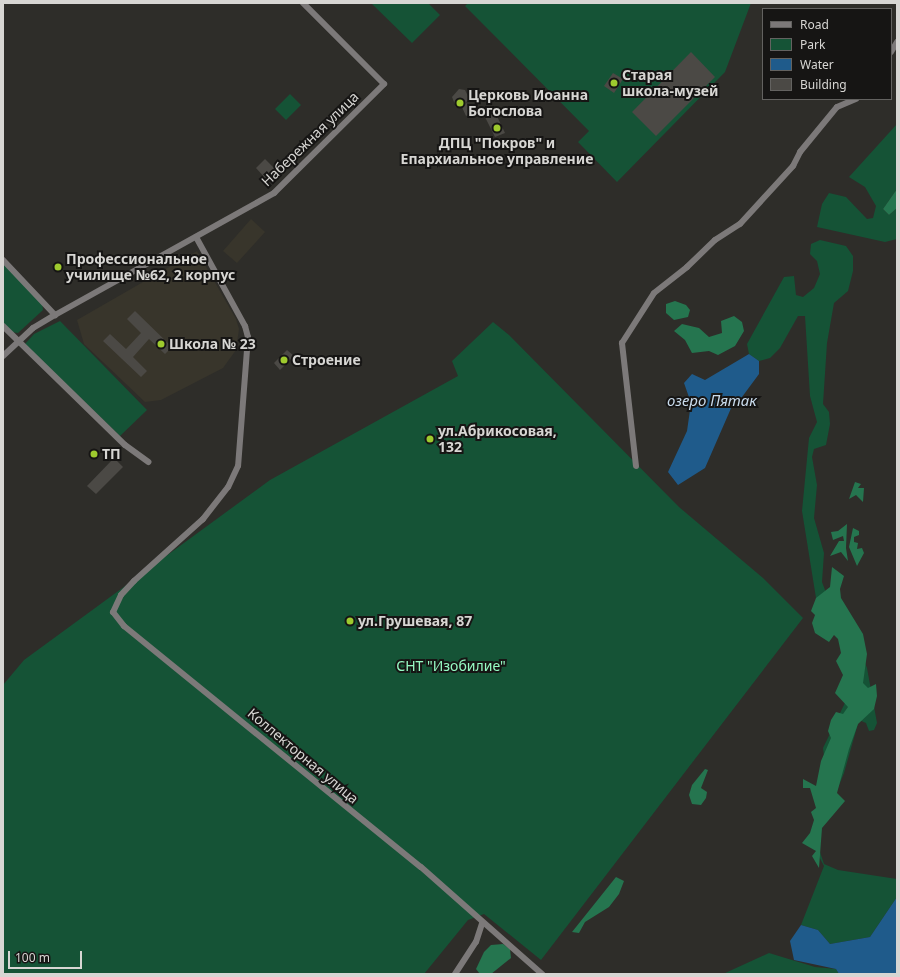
<!DOCTYPE html>
<html>
<head>
<meta charset="utf-8">
<style>
	body { margin:0 }
	#map { position:relative; width:900px; height:977px; overflow:hidden; background:#2e2d29; font-family:"Noto Sans",sans-serif }
	div>[style] { position:absolute }
	.built>* { inset:0; background:#38352b }
	.green>* { inset:0; background:#155336 }
	.forest>* { inset:0; background:#25754f }
	.water>* { inset:0; background:#1f5b8b }
	.building>* { inset:0; background:#4b4945 }
	.minor>* { height:6px; margin:-3px; padding:0 3px; transform-origin:3px; border-radius:3px; background:#7c7979 }
	.dots>* { width:11px; height:11px; translate:-50% -50%; box-sizing:border-box; border:2px solid #161514; border-radius:50% }
	span { translate:-50% -50%; white-space:nowrap; text-align:center; line-height:1.15; -webkit-text-stroke:4px #161514; paint-order:stroke }
	.poi-label { font-size:14px; color:#d7d6d3; font-weight:700 }
	.left { translate:0 -50%; text-align:left }
	.street-label { font-size:14px; color:#d7d6d3 }
	.park-label { font-size:14px; color:#96fac3 }
	.water-label { font-size:15px; color:#c9dbec; font-style:italic }
	.frame { position:absolute; inset:0; border:4px solid #d7d6d3; pointer-events:none }
	.legend { position:absolute; left:762px; top:8px; width:130px; height:92px; box-sizing:border-box; background:#161514; border:1px solid #636260; margin:0; padding:5px 7px; list-style:none; font-size:12px; color:#d7d6d3 }
	.legend li { display:flex; align-items:center; gap:8px; height:20px }
	.legend b { width:20px; border:1px solid #636260 }
	.scale { position:absolute; left:8px; top:951px; width:74px; height:18px; box-sizing:border-box; border:2px solid #d7d6d3; border-top:0; padding-left:5px; font-size:12px; line-height:14px; white-space:nowrap; color:#d7d6d3; -webkit-text-stroke:3px #161514; paint-order:stroke }
</style>
</head>
<body>
<div id="map">
	<div class="built">
		<i style="clip-path:polygon(251px 219px,265px 232px,237px 263px,223px 251px)"></i>
		<i style="clip-path:polygon(197px 251px,236px 319px,239px 329px,236px 350px,223px 368px,161px 400px,145px 402px,84px 344px,77px 320px)"></i>
	</div>
	<div class="green">
		<i style="clip-path:polygon(371px 3px,428px 3px,440px 15px,412px 43px)"></i>
		<i style="clip-path:polygon(468px 3px,751px 3px,725px 72px,617px 182px,578px 142px,589px 131px,465px 6px)"></i>
		<i style="clip-path:polygon(290px 94px,301px 105px,286px 120px,275px 109px)"></i>
		<i style="clip-path:polygon(897px 124px,897px 189px,883px 209px,889px 215px,897px 208px,897px 239px,885px 242px,817px 227px,822px 204px,829px 193px,846px 197px,867px 219px,873px 218px,876px 206px,865px 187px,849px 177px)"></i>
		<i style="clip-path:polygon(820px 240px,846px 246px,853px 256px,853px 271px,848px 291px,834px 303px,827px 343px,823px 404px,829px 412px,830px 424px,826px 445px,814px 449px,812px 457px,817px 485px,814px 518px,824px 553px,822px 582px,831px 606px,859px 648px,867px 668px,877px 723px,874px 730px,869px 731px,866px 723px,859px 720px,844px 773px,819px 835px,820px 852px,824px 864px,838px 870px,897px 879px,897px 897px,870px 937px,830px 944px,818px 930px,801px 925px,824px 866px,814px 847px,826px 773px,823px 748px,860px 672px,826px 620px,816px 598px,802px 511px,809px 438px,817px 422px,810px 396px,805px 316px,798px 316px,780px 348px,770px 358px,759px 361px,749px 354px,747px 344px,784px 277px,794px 276px,796px 295px,803px 297px,814px 288px,820px 274px,817px 261px,810px 254px,811px 244px)"></i>
		<i style="clip-path:polygon(3px 263px,42px 302px,43px 310px,18px 333px,12px 332px,3px 323px)"></i>
		<i style="clip-path:polygon(60px 321px,147px 410px,120px 436px,25px 344px,34px 334px)"></i>
		<i style="clip-path:polygon(493px 322px,509px 335px,679px 507px,763px 578px,803px 618px,541px 960px,484px 914px,468px 920px,424px 974px,3px 974px,3px 685px,24px 660px,270px 480px,458px 376px,452px 361px)"></i>
		<i style="clip-path:polygon(769px 953px,815px 967px,836px 969px,839px 974px,723px 974px)"></i>
	</div>
	<div class="forest">
		<i style="clip-path:polygon(897px 189px,897px 208px,889px 215px,883px 209px)"></i>
		<i style="clip-path:polygon(675px 301px,686px 305px,690px 310px,688px 317px,674px 320px,666px 313px,666px 304px)"></i>
		<i style="clip-path:polygon(734px 316px,742px 322px,744px 331px,735px 346px,718px 355px,709px 351px,692px 353px,685px 340px,674px 331px,682px 324px,699px 328px,709px 337px,722px 333px,721px 321px)"></i>
		<i style="clip-path:polygon(855px 482px,861px 484px,858px 488px,864px 488px,863px 502px,856px 495px,849px 499px)"></i>
		<i style="clip-path:polygon(847px 524px,846px 548px,848px 561px,841px 552px,830px 556px,839px 541px,844px 541px,843px 536px,833px 540px,831px 532px,838px 531px)"></i>
		<i style="clip-path:polygon(853px 528px,859px 531px,859px 535px,854px 537px,854px 542px,858px 543px,857px 549px,862px 548px,864px 553px,857px 566px,849px 547px)"></i>
		<i style="clip-path:polygon(832px 567px,844px 576px,840px 589px,841px 598px,863px 634px,867px 654px,863px 683px,868px 688px,876px 684px,877px 696px,874px 709px,858px 724px,849px 749px,837px 793px,845px 801px,822px 828px,819px 868px,812px 856px,816px 851px,802px 843px,810px 833px,814px 820px,811px 812px,816px 808px,810px 788px,803px 788px,803px 779px,816px 786px,821px 761px,831px 738px,828px 731px,831px 720px,836px 712px,843px 714px,848px 707px,835px 693px,843px 675px,836px 661px,841px 653px,838px 639px,834px 635px,829px 642px,815px 633px,812px 623px,815px 615px,811px 611px,816px 598px,830px 587px)"></i>
		<i style="clip-path:polygon(705px 769px,708px 770px,701px 788px,707px 792px,706px 798px,701px 805px,692px 804px,689px 795px,692px 785px)"></i>
		<i style="clip-path:polygon(616px 877px,624px 881px,619px 894px,609px 907px,585px 922px,579px 933px,572px 932px)"></i>
		<i style="clip-path:polygon(503px 944px,510px 949px,511px 958px,491px 974px,480px 974px,476px 969px,484px 952px,491px 945px)"></i>
	</div>
	<div class="water">
		<i style="clip-path:polygon(749px 354px,759px 361px,759px 374px,742px 397px,732px 406px,705px 468px,678px 485px,668px 472px,687px 431px,691px 403px,684px 383px,692px 374px,705px 380px)"></i>
		<i style="clip-path:polygon(897px 897px,897px 974px,839px 974px,836px 969px,794px 960px,790px 941px,801px 925px,818px 930px,830px 944px,870px 937px)"></i>
	</div>
	<div class="building">
		<i style="clip-path:polygon(691px 52px,715px 77px,656px 136px,632px 112px)"></i>
		<i style="clip-path:polygon(613px 73px,623px 79px,614px 93px,604px 86px)"></i>
		<i style="clip-path:polygon(459px 89px,465px 90px,470px 100px,466px 102px,472px 113px,466px 116px,461px 105px,456px 107px,452px 97px)"></i>
		<i style="clip-path:polygon(495px 112px,505px 133px,495px 137px,485px 117px)"></i>
		<i style="clip-path:polygon(265px 159px,275px 169px,265px 178px,256px 168px)"></i>
		<i style="clip-path:polygon(135px 311px,172px 347px,165px 354px,149px 339px,133px 357px,147px 371px,141px 377px,103px 341px,110px 334px,126px 349px,141px 333px,127px 319px)"></i>
		<i style="clip-path:polygon(287px 350px,294px 356px,280px 370px,274px 363px)"></i>
		<i style="clip-path:polygon(114px 458px,123px 467px,96px 494px,87px 486px)"></i>
	</div>
	<div class="minor">
		<i style="left:891px;top:52px;width:12px;rotate:-59deg"></i>
		<i style="left:196px;top:237px;width:102px;rotate:61.2deg"></i>
		<i style="left:245px;top:326px;width:11px;rotate:75deg"></i>
		<i style="left:248px;top:337px;width:129px;rotate:94.4deg"></i>
		<i style="left:238px;top:466px;width:23px;rotate:115deg"></i>
		<i style="left:228px;top:487px;width:41px;rotate:128deg"></i>
		<i style="left:203px;top:519px;width:93px;rotate:138.1deg"></i>
		<i style="left:134px;top:581px;width:19px;rotate:133deg"></i>
		<i style="left:121px;top:595px;width:19px;rotate:115deg"></i>
		<i style="left:113px;top:612px;width:18px;rotate:52deg"></i>
		<i style="left:124px;top:626px;width:382px;rotate:39.1deg"></i>
		<i style="left:421px;top:867px;width:162px;rotate:41.5deg"></i>
		<i style="left:3px;top:260px;width:76px;rotate:46.6deg"></i>
		<i style="left:3px;top:326px;width:170px;rotate:44.3deg"></i>
		<i style="left:125px;top:445px;width:29px;rotate:36deg"></i>
		<i style="left:3px;top:356px;width:41px;rotate:-43deg"></i>
		<i style="left:33px;top:328px;width:26px;rotate:-31deg"></i>
		<i style="left:55px;top:315px;width:251px;rotate:-29.1deg"></i>
		<i style="left:274px;top:193px;width:155px;rotate:-44.7deg"></i>
		<i style="left:384px;top:84px;width:115px;rotate:-135deg"></i>
		<i style="left:636px;top:466px;width:124px;rotate:-96.5deg"></i>
		<i style="left:622px;top:343px;width:59px;rotate:-57.4deg"></i>
		<i style="left:654px;top:293px;width:42px;rotate:-38.2deg"></i>
		<i style="left:687px;top:267px;width:39px;rotate:-44deg"></i>
		<i style="left:715px;top:240px;width:30px;rotate:-33deg"></i>
		<i style="left:740px;top:224px;width:79px;rotate:-47.6deg"></i>
		<i style="left:793px;top:166px;width:16px;rotate:-63deg"></i>
		<i style="left:800px;top:152px;width:58px;rotate:-50.6deg"></i>
		<i style="left:837px;top:107px;width:21px;rotate:-23deg"></i>
		<i style="left:455px;top:974px;width:38px;rotate:-57deg"></i>
		<i style="left:476px;top:942px;width:20px;rotate:-72deg"></i>
	</div>
	<div class="dots">
		<i style="left:614px;top:83px;background:#9eca2e"></i>
		<i style="left:460px;top:103px;background:#9eca2e"></i>
		<i style="left:497px;top:128px;background:#9eca2e"></i>
		<i style="left:58px;top:267px;background:#9eca2e"></i>
		<i style="left:161px;top:344px;background:#9eca2e"></i>
		<i style="left:284px;top:360px;background:#9eca2e"></i>
		<i style="left:430px;top:439px;background:#9eca2e"></i>
		<i style="left:94px;top:454px;background:#9eca2e"></i>
		<i style="left:350px;top:621px;background:#9eca2e"></i>
	</div>
	<div class="poi-label">
		<span class="left" style="left:622px;top:83px">Старая<br>школа-музей</span>
		<span class="left" style="left:468px;top:103px">Церковь Иоанна<br>Богослова</span>
		<span style="left:497px;top:151px">ДПЦ "Покров" и<br>Епархиальное управление</span>
		<span class="left" style="left:66px;top:267px">Профессиональное<br>училище №62, 2 корпус</span>
		<span class="left" style="left:169px;top:344px">Школа № 23</span>
		<span class="left" style="left:292px;top:360px">Строение</span>
		<span class="left" style="left:438px;top:439px">ул.Абрикосовая,<br>132</span>
		<span class="left" style="left:102px;top:454px">ТП</span>
		<span class="left" style="left:358px;top:621px">ул.Грушевая, 87</span>
	</div>
	<div class="street-label">
		<span style="left:310px;top:139px;rotate:-44deg">Набережная улица</span>
		<span style="left:303px;top:756px;rotate:40deg">Коллекторная улица</span>
	</div>
	<div class="park-label">
		<span style="left:451px;top:666px">СНТ "Изобилие"</span>
	</div>
	<div class="water-label">
		<span style="left:712px;top:401px">озеро Пятак</span>
	</div>
	<div class="frame"></div>
	<ul class="legend">
	<li><b style="height:5px;background:#7c7979"></b>Road</li>
	<li><b style="height:11px;background:#155336"></b>Park</li>
	<li><b style="height:11px;background:#1f5b8b"></b>Water</li>
	<li><b style="height:11px;background:#4b4945"></b>Building</li>
	</ul>
	<div class="scale">100 m</div>
</div>
</body>
</html>
